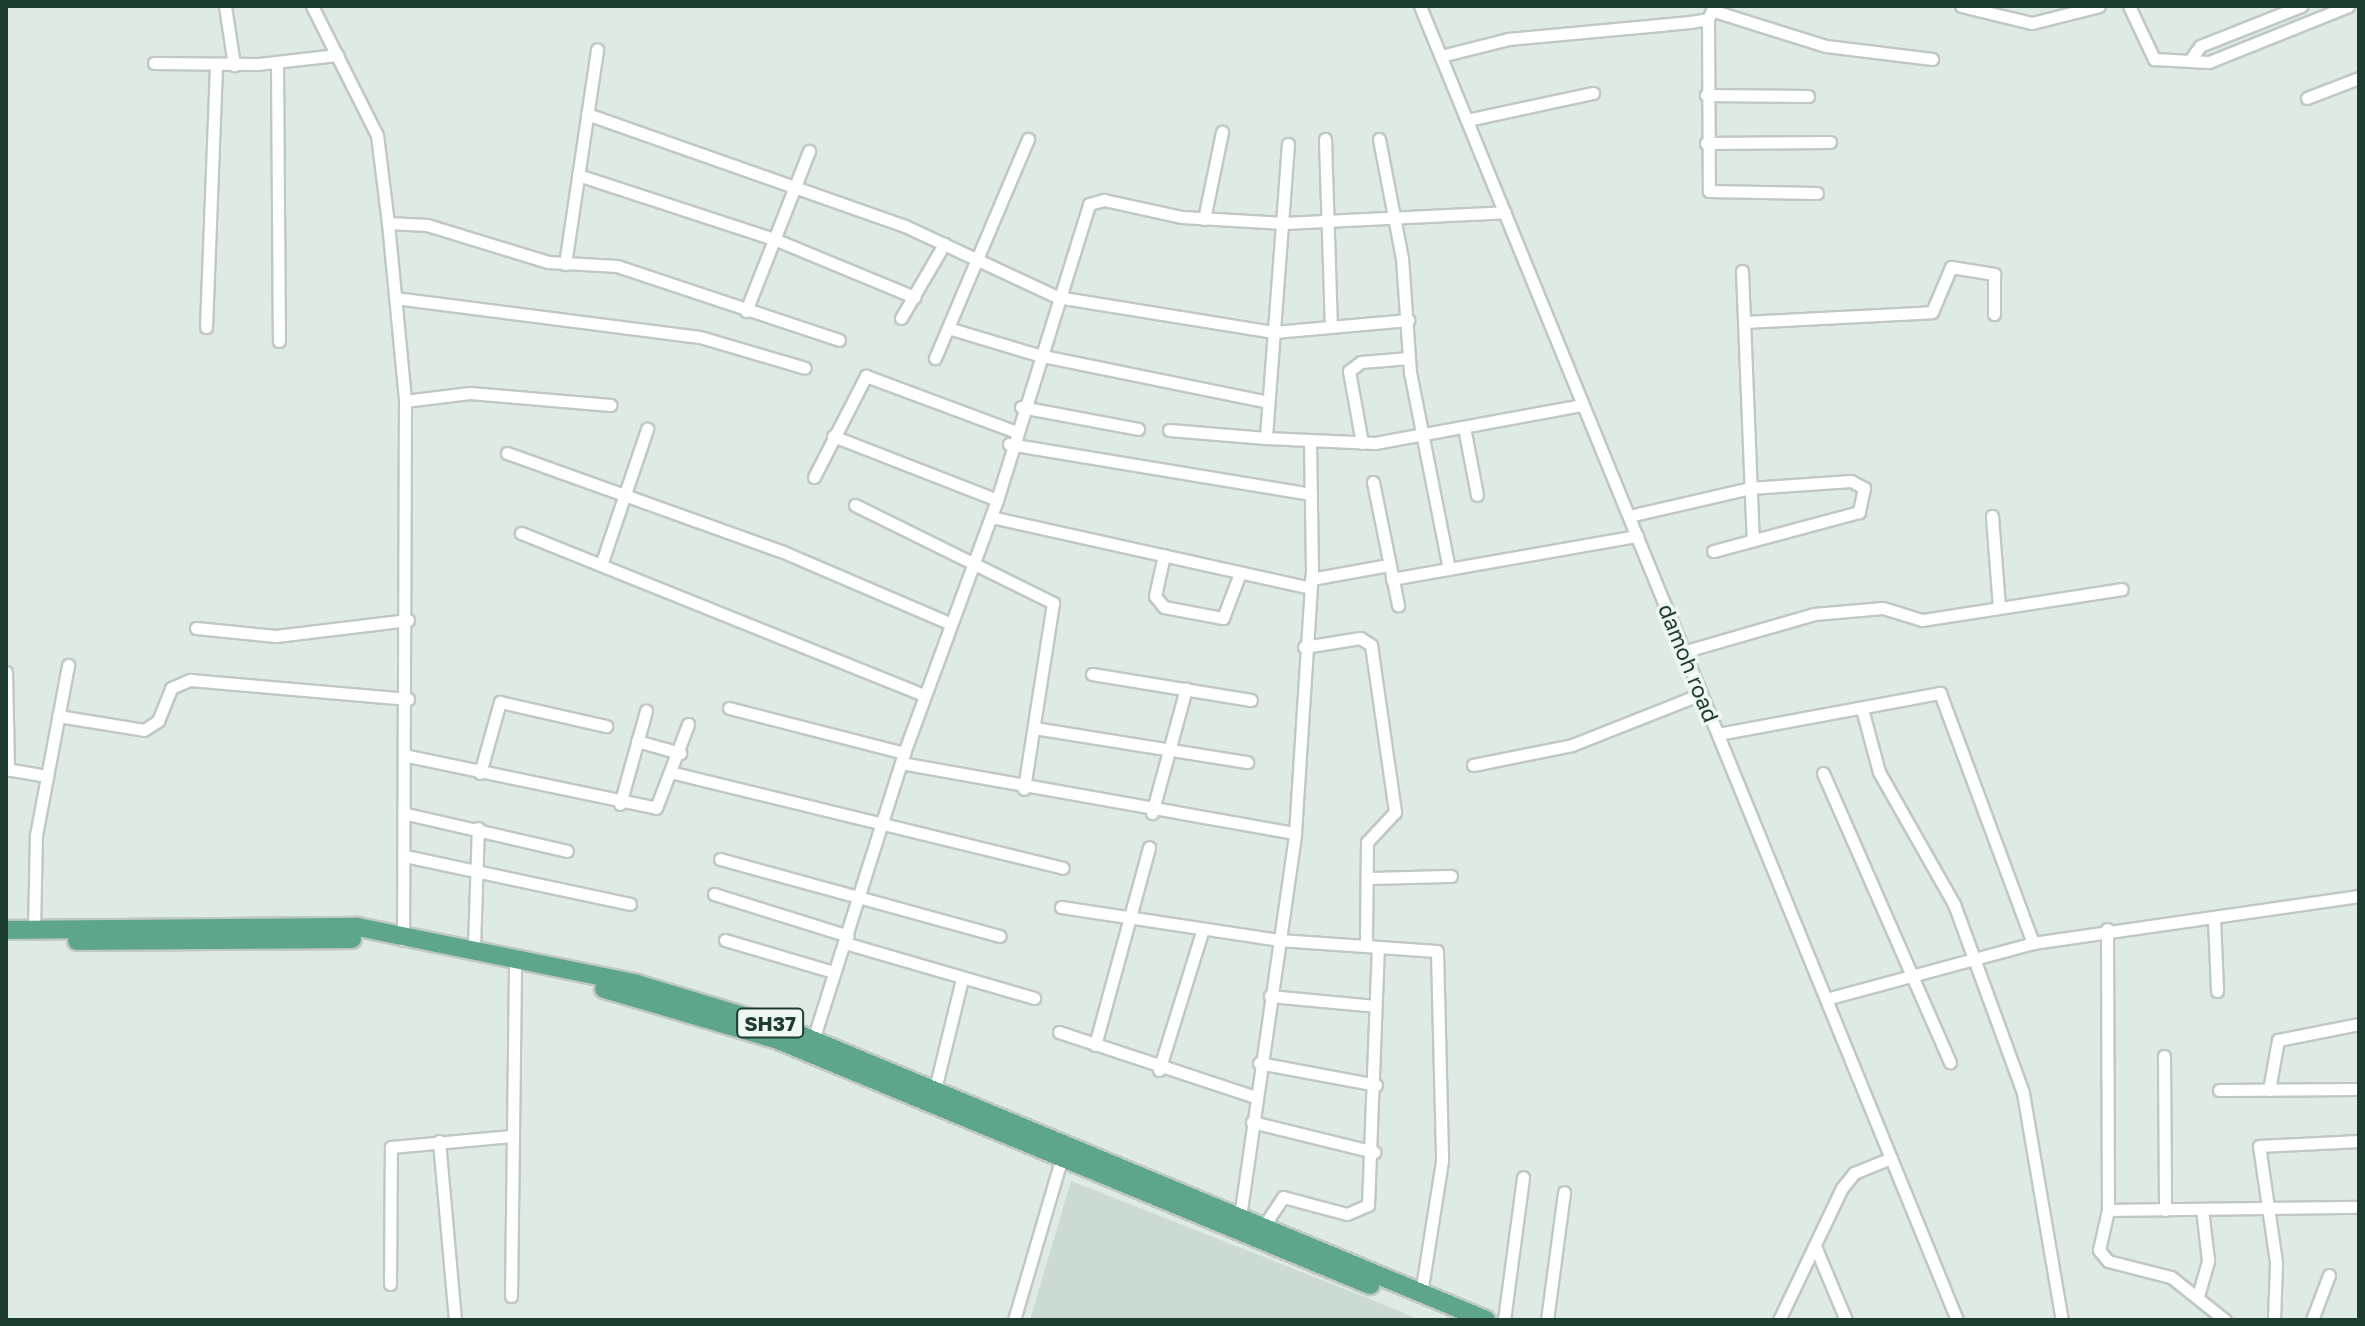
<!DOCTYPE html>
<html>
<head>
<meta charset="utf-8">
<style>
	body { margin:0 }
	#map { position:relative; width:2365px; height:1326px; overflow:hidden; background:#ddebe3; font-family:"Golos Text",sans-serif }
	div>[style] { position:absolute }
	.built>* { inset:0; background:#cbdbd2 }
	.roads { filter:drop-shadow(2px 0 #c0c8c5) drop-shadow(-2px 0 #c0c8c5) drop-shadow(0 2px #c0c8c5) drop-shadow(0 -2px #c0c8c5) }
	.street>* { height:11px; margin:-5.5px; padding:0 5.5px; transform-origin:5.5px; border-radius:5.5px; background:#fff }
	.primary>* { height:18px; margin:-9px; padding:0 9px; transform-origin:9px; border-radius:9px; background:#5da68a }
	span { translate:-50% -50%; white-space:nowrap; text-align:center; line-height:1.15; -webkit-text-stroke:7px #eef7f1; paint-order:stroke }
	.shield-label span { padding:2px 6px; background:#eef7f1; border:2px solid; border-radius:6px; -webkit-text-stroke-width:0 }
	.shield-label { font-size:20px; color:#1d3c30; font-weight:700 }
	.street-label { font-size:22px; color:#1d3c30 }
	.frame { position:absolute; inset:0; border:8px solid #1d3c30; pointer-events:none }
</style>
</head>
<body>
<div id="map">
	<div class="built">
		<i style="clip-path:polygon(1071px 1181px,1360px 1295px,1420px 1320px,1030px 1320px)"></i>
	</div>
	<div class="roads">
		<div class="street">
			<i style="left:225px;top:6px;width:60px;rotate:81.3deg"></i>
			<i style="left:312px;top:6px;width:144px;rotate:63.3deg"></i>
			<i style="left:377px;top:135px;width:89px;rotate:82.9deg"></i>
			<i style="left:388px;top:223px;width:179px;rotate:84.5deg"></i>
			<i style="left:405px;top:401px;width:539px;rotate:90.21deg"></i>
			<i style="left:1420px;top:6px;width:1419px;rotate:67.77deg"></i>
			<i style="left:1961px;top:6px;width:73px;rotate:13.5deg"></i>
			<i style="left:2032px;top:23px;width:69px;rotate:-14.2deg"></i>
			<i style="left:2129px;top:6px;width:59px;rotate:64.7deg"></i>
			<i style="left:2154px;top:59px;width:55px;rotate:3.1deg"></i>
			<i style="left:2209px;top:62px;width:150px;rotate:-21.9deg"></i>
			<i style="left:1714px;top:11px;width:117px;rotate:17.4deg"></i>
			<i style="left:1826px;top:46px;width:107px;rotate:7deg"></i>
			<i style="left:1708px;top:19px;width:172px;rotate:89.7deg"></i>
			<i style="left:1709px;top:191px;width:108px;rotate:1.1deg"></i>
			<i style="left:1441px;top:56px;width:69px;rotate:-14.2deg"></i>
			<i style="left:1508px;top:39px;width:183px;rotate:-5.3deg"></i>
			<i style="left:1690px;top:22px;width:18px;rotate:-9deg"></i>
			<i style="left:1708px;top:19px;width:14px;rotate:-65deg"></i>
			<i style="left:2191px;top:59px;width:16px;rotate:-55deg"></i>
			<i style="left:2200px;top:46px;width:109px;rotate:-21.6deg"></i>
			<i style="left:154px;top:63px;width:104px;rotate:0.6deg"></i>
			<i style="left:258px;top:64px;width:80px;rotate:-6.5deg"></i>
			<i style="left:277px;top:63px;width:278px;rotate:89.6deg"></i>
			<i style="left:1706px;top:95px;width:102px;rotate:0.6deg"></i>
			<i style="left:2307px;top:98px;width:56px;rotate:-21deg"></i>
			<i style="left:587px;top:114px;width:337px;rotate:19.4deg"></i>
			<i style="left:905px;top:226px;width:168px;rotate:25deg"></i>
			<i style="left:1057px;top:297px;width:220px;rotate:9.2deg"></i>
			<i style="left:1274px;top:332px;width:135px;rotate:-5.1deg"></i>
			<i style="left:1467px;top:120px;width:129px;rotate:-12.1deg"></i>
			<i style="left:1325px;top:139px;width:187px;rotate:88.2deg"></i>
			<i style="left:1379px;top:139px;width:121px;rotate:79.1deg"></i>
			<i style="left:1402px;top:258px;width:114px;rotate:86deg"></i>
			<i style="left:1410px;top:372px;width:201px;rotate:78.8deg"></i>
			<i style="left:1706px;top:143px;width:124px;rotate:-0.5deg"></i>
			<i style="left:1288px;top:144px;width:295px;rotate:94.3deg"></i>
			<i style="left:1266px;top:438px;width:109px;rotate:2.6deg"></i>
			<i style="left:1375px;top:443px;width:211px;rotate:-10.4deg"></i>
			<i style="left:578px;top:175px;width:206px;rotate:18.1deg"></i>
			<i style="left:774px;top:239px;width:152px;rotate:22.5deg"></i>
			<i style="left:1204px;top:219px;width:89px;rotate:-78.3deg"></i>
			<i style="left:388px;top:223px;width:39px;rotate:3deg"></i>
			<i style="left:427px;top:225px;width:127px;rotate:17deg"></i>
			<i style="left:548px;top:262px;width:69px;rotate:3.3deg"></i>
			<i style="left:617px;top:266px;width:234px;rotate:18.4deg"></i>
			<i style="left:565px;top:264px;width:217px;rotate:-81.5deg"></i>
			<i style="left:1742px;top:271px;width:270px;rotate:87.7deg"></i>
			<i style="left:395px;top:298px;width:307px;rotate:7.3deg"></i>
			<i style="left:700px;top:337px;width:109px;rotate:16.4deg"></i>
			<i style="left:746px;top:311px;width:172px;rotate:-68.5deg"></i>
			<i style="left:901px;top:318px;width:86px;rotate:-59.8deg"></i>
			<i style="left:1744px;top:322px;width:188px;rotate:-3deg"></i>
			<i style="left:1932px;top:312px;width:49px;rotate:-67.1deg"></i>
			<i style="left:1951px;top:267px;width:44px;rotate:9.2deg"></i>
			<i style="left:1994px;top:274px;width:40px;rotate:90deg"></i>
			<i style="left:206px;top:327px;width:263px;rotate:-87.8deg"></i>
			<i style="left:948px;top:328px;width:94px;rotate:16.7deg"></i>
			<i style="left:1038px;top:355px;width:231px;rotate:11.5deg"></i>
			<i style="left:935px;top:358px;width:238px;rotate:-67deg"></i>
			<i style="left:405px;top:401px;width:65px;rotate:-7deg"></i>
			<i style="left:470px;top:393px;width:141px;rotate:4.9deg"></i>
			<i style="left:1021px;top:407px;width:119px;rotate:10.6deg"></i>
			<i style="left:1464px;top:427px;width:69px;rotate:79.2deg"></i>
			<i style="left:1169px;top:430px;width:97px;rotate:4.7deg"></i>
			<i style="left:833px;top:436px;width:176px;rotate:21.3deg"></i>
			<i style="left:1362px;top:443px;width:73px;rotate:-100.2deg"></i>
			<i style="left:1349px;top:371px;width:15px;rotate:-37deg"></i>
			<i style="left:1361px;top:362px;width:48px;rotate:-4.8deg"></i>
			<i style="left:1009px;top:444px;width:306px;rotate:9.4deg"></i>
			<i style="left:507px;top:453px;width:291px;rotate:19.7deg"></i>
			<i style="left:781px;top:551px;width:185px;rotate:23.2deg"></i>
			<i style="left:814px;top:477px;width:114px;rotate:-62.8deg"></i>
			<i style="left:866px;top:376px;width:158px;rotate:20.4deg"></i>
			<i style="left:1373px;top:482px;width:126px;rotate:78.5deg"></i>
			<i style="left:855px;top:505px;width:221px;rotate:26.3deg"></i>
			<i style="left:1053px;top:603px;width:188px;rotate:98.9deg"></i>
			<i style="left:1629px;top:516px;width:124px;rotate:-13deg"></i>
			<i style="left:1750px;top:488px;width:101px;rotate:-4deg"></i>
			<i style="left:1851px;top:481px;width:15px;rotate:28deg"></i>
			<i style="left:1864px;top:488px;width:25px;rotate:102deg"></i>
			<i style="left:1859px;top:512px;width:151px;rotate:165deg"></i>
			<i style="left:1992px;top:516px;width:90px;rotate:85.6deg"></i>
			<i style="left:991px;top:517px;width:327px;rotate:12.5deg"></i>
			<i style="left:521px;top:533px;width:435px;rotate:21.9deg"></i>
			<i style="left:1164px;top:555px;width:42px;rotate:102.4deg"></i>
			<i style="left:1155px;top:596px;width:14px;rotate:51deg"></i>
			<i style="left:1164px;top:607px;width:60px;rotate:10.6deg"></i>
			<i style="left:1223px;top:618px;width:48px;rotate:-69.3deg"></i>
			<i style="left:601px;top:565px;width:144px;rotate:-71.3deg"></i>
			<i style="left:1311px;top:579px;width:79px;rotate:-10.2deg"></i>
			<i style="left:1392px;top:579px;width:249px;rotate:-10deg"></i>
			<i style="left:196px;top:628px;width:80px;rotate:5.7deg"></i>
			<i style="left:276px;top:636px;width:133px;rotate:-6.9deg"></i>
			<i style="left:1304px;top:647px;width:57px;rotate:-9.1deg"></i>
			<i style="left:1360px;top:638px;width:13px;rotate:32deg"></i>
			<i style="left:1371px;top:645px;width:169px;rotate:81.8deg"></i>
			<i style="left:1395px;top:812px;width:41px;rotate:133deg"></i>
			<i style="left:1367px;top:842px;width:104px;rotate:90.6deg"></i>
			<i style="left:1686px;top:651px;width:133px;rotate:-16.1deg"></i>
			<i style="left:1814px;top:614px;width:69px;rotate:-5deg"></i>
			<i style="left:1883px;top:608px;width:41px;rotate:17.1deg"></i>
			<i style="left:1922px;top:620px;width:202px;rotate:-8.8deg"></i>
			<i style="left:6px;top:672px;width:98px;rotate:88.8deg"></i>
			<i style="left:1092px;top:674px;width:161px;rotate:9.3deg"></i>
			<i style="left:729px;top:708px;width:181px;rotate:14.4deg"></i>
			<i style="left:1862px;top:709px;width:65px;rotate:74.9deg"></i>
			<i style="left:1879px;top:772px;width:152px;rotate:60.4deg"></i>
			<i style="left:1954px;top:904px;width:201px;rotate:69.9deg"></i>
			<i style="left:2023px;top:1093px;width:230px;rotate:80.3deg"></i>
			<i style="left:58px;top:716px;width:87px;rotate:9.2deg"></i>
			<i style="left:144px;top:730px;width:17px;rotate:-33deg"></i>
			<i style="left:158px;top:721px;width:35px;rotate:-68deg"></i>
			<i style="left:171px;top:688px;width:21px;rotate:-23deg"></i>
			<i style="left:190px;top:680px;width:219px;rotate:5deg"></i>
			<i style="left:1034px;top:728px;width:216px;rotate:9.1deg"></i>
			<i style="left:1718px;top:734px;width:226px;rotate:-10.5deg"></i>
			<i style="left:1940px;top:693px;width:267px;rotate:69.6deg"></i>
			<i style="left:637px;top:741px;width:45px;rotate:15.6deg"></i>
			<i style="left:408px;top:756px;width:253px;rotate:11.8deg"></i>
			<i style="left:656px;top:808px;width:90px;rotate:-69.1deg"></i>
			<i style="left:901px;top:763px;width:400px;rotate:10.1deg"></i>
			<i style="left:1473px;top:765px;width:101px;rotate:-11.4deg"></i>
			<i style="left:1572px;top:745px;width:139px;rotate:-21.6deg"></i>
			<i style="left:6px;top:769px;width:42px;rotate:9.7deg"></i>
			<i style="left:480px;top:773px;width:74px;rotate:-74.3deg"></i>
			<i style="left:500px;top:702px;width:109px;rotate:12.8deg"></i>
			<i style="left:674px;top:773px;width:400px;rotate:13.7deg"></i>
			<i style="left:1823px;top:773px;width:316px;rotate:66.3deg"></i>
			<i style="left:620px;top:804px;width:97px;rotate:-74.4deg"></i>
			<i style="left:1152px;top:813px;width:129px;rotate:-74.7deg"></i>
			<i style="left:407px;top:814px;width:164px;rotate:13deg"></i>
			<i style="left:405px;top:856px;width:230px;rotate:12deg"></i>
			<i style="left:720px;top:859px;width:290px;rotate:15.4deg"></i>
			<i style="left:1367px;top:878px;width:84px;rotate:-1.4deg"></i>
			<i style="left:714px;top:894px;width:140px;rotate:17.4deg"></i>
			<i style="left:1061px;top:907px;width:220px;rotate:8.6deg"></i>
			<i style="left:1279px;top:940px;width:158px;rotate:4deg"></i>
			<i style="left:1437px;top:951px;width:210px;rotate:88.6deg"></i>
			<i style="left:1442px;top:1161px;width:134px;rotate:99deg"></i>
			<i style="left:2214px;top:918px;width:73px;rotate:87.6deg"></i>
			<i style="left:34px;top:929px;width:94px;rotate:-88.8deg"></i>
			<i style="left:36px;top:835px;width:173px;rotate:-79.3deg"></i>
			<i style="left:2107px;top:929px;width:281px;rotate:89.8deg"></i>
			<i style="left:2108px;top:1210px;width:41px;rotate:102.7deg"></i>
			<i style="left:2099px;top:1250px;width:14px;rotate:51deg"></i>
			<i style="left:2108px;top:1261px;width:65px;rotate:14.3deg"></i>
			<i style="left:2171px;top:1277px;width:69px;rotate:38.5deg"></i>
			<i style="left:725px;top:940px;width:114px;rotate:16.4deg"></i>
			<i style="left:845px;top:943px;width:197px;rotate:16.2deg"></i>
			<i style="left:474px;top:946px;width:118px;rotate:-88.1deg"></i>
			<i style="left:1270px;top:996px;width:105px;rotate:5.4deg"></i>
			<i style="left:1826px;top:999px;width:214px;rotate:-15.1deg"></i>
			<i style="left:2033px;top:943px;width:329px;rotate:-8.2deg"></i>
			<i style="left:1059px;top:1032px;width:206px;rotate:18.3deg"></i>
			<i style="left:813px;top:1040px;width:301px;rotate:-72.4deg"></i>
			<i style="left:904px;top:753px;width:270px;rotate:-69.8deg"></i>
			<i style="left:997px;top:500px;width:310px;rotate:-72.7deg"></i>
			<i style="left:1089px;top:204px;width:16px;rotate:-15deg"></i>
			<i style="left:1104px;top:200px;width:80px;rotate:12.3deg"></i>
			<i style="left:1182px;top:217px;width:102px;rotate:3.4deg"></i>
			<i style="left:1284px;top:223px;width:221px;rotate:-2.8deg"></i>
			<i style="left:1095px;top:1045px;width:205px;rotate:-74.7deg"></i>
			<i style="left:2164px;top:1056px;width:154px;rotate:89.6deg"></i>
			<i style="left:1259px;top:1063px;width:119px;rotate:10.6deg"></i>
			<i style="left:1159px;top:1070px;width:148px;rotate:-72.7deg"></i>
			<i style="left:935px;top:1089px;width:113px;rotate:-76.2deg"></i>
			<i style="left:2219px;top:1090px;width:140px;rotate:-0.4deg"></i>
			<i style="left:2269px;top:1090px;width:51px;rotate:-79.8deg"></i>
			<i style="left:2278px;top:1040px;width:83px;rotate:-11.2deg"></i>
			<i style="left:1252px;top:1122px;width:126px;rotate:13.8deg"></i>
			<i style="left:439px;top:1141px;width:180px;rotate:84.9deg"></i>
			<i style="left:2108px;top:1210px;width:251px;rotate:-0.7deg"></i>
			<i style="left:1240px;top:1217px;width:388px;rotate:-81.8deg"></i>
			<i style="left:1295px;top:833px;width:265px;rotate:-86.3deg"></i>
			<i style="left:1312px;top:569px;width:124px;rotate:-90.9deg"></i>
			<i style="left:1263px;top:1227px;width:36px;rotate:-56deg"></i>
			<i style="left:1283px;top:1197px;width:66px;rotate:14.9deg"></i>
			<i style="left:1347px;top:1214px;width:23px;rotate:-23deg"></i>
			<i style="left:1368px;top:1205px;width:258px;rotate:-87.8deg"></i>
			<i style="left:1815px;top:1246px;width:80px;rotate:67.3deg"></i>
			<i style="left:390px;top:1284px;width:137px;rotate:-89.6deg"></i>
			<i style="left:391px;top:1147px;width:121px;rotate:-5.2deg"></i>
			<i style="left:511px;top:1296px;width:330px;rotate:-89.3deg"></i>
			<i style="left:2198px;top:1296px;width:37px;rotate:-74deg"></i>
			<i style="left:2208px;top:1260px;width:51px;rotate:-96.7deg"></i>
			<i style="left:1014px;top:1320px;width:170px;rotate:-73.6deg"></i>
			<i style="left:1504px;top:1320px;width:144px;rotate:-82.4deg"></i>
			<i style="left:1547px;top:1320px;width:129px;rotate:-82.4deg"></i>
			<i style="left:1779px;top:1320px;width:146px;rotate:-64.5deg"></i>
			<i style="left:1842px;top:1188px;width:19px;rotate:-51deg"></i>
			<i style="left:1854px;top:1173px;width:40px;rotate:-22deg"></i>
			<i style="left:2274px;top:1320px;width:58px;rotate:-88deg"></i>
			<i style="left:2276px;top:1262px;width:117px;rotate:-98.3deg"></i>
			<i style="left:2259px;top:1146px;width:100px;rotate:-2.9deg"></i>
			<i style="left:2312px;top:1320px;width:48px;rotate:-69.3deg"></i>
		</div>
		<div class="primary">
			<i style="left:6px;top:930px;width:352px;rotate:-0.5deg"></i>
			<i style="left:358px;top:927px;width:285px;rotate:11.5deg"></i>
			<i style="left:637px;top:984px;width:156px;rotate:16.8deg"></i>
			<i style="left:786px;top:1029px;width:758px;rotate:22.57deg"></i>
			<i style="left:77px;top:941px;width:275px;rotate:-0.4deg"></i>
			<i style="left:604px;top:989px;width:181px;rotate:16.3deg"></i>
			<i style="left:778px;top:1040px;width:641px;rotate:22.48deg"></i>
		</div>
	</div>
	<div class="shield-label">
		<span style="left:770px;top:1023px">SH37</span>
	</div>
	<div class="street-label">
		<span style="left:1689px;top:663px;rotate:68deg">damoh road</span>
	</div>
	<div class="frame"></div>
</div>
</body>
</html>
